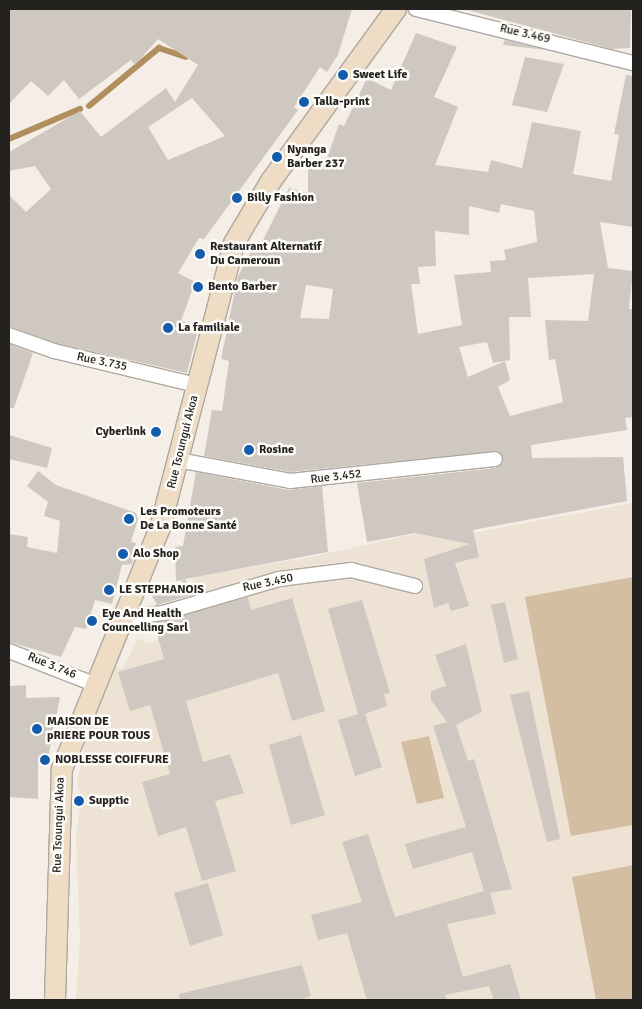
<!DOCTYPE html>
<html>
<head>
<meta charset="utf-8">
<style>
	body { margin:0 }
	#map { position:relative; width:642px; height:1009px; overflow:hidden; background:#f4eee6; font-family:Signika,sans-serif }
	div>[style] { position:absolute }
	.built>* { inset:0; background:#eee2d4 }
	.green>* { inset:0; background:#d4bea1 }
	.stream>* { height:5.5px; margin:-2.75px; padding:0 2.75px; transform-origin:2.75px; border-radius:2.75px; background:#b18e5e }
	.building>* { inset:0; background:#cec8c0 }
	.roads { filter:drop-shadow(1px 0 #aea8a0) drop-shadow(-1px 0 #aea8a0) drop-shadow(0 1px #aea8a0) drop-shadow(0 -1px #aea8a0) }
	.street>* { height:14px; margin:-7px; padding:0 7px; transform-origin:7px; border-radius:7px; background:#fff }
	.secondary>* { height:20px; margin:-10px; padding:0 10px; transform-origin:10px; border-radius:10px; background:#eeddc4 }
	.dots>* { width:14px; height:14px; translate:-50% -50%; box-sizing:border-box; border:2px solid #fefcf9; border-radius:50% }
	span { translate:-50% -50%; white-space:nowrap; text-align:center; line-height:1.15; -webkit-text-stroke:5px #fefcf9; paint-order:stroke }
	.street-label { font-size:12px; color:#24221f }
	.poi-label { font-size:12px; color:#24221f; font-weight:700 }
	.left { translate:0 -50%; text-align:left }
	.right { translate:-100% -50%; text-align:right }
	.frame { position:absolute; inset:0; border:10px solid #24221f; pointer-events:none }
</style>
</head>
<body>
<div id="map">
	<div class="built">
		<i style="clip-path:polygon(633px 503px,633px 1000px,76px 1000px,80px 939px,76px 836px,81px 800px,77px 782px,86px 737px,114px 667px,123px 669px,138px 638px,147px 643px,159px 640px,152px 618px,193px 606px,200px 628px,205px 627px,192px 577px,307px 558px,415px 534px,415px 529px,445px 538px)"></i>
	</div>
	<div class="green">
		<i style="clip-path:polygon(633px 577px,633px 825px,571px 836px,525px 597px)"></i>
		<i style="clip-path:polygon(429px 736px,444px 798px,417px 804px,401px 742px)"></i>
		<i style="clip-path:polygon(633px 865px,633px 1000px,596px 1000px,572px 877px)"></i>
	</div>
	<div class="stream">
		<i style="left:89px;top:106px;width:91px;rotate:-39.6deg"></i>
		<i style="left:159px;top:48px;width:28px;rotate:18deg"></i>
		<i style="left:9px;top:139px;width:77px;rotate:-22.9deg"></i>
	</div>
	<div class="building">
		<i style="clip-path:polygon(evenodd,9px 9px,352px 9px,338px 55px,327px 72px,320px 67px,294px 107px,298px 110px,204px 239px,199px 238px,178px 273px,195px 282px,181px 321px,199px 326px,187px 373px,56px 343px,9px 326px,9px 195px,26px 212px,51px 189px,35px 166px,9px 171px,9px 152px,80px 111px,101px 137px,166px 88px,175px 102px,198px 65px,158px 39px,135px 65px,131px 60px,79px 99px,64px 80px,48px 96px,31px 81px,9px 104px,9px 9px,192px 98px,225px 136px,168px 160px,148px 127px,192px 98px)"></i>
		<i style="clip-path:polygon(464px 9px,631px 9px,630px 48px,612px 49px)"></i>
		<i style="clip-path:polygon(evenodd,416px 33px,457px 47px,434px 97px,458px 107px,435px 165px,488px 172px,491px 160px,522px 168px,532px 122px,581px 131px,573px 174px,611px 181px,619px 135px,614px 134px,626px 75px,633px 76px,633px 227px,600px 222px,608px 268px,633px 271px,629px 309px,633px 309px,633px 417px,625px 418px,627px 430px,531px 445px,532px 458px,623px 457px,627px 501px,473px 530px,479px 557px,455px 563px,469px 606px,451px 611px,448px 603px,434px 608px,424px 559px,470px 544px,415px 533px,367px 542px,357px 483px,496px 468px,503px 462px,499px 451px,290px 472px,204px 456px,212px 410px,222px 411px,229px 361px,221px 359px,238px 276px,255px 244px,260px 246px,289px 188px,308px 193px,308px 165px,325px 164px,339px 124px,344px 126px,367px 78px,391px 90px,416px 33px,501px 204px,534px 211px,537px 242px,504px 250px,506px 260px,490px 261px,491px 272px,454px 275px,462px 325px,418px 334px,411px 284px,420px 284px,418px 267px,436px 266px,435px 231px,469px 235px,469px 206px,499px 213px,501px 204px,416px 33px,594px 274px,588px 321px,545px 320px,549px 360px,555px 359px,563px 402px,510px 416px,498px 387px,510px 380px,505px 361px,468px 377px,459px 347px,487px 342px,493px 363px,510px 360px,509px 317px,531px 317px,528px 278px,594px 274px,416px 33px,306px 285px,333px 289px,329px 319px,300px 318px,306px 285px)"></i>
		<i style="clip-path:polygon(505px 40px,546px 50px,503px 45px)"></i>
		<i style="clip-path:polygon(525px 57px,564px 64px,547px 112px,512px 105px)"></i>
		<i style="clip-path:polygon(9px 344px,33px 353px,14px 408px,9px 408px)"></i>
		<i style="clip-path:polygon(9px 435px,52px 448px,47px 468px,9px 459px)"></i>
		<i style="clip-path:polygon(38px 471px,56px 485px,136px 513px,138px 519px,131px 542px,136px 543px,132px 564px,122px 565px,112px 604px,95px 600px,86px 629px,75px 627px,61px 657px,9px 642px,9px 534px,28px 537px,27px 547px,57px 553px,60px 521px,44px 516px,48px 502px,27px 486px)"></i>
		<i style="clip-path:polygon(196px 472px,288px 490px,322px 486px,328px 552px,185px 579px,193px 595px,157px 605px,152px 596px,184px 580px,176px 581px,175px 547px,183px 546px)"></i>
		<i style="clip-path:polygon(248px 597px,251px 610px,292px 598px,325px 711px,292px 721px,278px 673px,186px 701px,203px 762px,230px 754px,244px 793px,215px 801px,236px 871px,202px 881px,186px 827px,158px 836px,142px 782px,170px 774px,150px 705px,130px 711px,118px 672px,164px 659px,154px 623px)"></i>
		<i style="clip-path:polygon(362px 600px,390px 693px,384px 694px,387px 706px,365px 714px,382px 767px,355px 776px,338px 720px,358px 714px,328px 609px)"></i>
		<i style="clip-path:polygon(505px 602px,518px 659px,504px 663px,491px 605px)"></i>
		<i style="clip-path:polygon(466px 644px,482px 712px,456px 725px,468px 761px,474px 759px,512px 889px,490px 893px,496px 914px,447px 924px,463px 977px,510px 964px,521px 1000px,494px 1000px,489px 986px,445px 995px,447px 1000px,367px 1000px,347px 933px,318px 940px,311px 915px,362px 902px,342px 842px,368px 834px,395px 917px,484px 891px,472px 852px,413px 869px,405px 844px,466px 827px,433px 726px,447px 722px,431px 700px,431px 691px,446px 686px,435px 655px)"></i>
		<i style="clip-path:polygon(26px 685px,26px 698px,60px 697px,47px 763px,38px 763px,38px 799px,9px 797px,9px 686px)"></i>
		<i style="clip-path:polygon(529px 691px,560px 839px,547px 842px,510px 695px)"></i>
		<i style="clip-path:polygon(301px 735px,325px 815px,291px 825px,269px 745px)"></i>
		<i style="clip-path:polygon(208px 883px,223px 935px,190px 946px,174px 893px)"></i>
		<i style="clip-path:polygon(302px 965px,311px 996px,298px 1000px,180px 1000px,179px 994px)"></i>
	</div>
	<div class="roads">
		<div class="street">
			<i style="left:416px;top:9px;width:224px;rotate:14deg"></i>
			<i style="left:9px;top:335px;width:48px;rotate:19.6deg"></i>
			<i style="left:54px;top:351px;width:147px;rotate:13.4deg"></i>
			<i style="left:178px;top:460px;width:114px;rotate:10.6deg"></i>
			<i style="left:290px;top:481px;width:206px;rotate:-6.1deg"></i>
			<i style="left:123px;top:618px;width:40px;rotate:-7.1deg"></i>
			<i style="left:163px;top:613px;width:121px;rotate:-16.3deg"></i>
			<i style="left:279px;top:579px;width:73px;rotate:-7.1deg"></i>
			<i style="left:351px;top:570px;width:66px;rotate:14deg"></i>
			<i style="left:9px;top:651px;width:91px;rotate:21.2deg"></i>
		</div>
		<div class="secondary">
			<i style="left:55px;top:1000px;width:231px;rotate:-88.3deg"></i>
			<i style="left:62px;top:769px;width:260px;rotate:-67.9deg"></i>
			<i style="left:160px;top:528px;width:294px;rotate:-75.4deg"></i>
			<i style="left:234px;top:243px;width:72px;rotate:-59.2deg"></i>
			<i style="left:271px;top:181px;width:213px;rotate:-54deg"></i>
		</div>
	</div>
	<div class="dots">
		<i style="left:343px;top:75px;background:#125cab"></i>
		<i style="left:304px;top:102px;background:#125cab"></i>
		<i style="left:277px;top:157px;background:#125cab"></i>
		<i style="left:237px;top:198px;background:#125cab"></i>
		<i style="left:200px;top:254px;background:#125cab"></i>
		<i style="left:198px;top:287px;background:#125cab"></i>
		<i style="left:168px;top:328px;background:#125cab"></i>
		<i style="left:156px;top:432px;background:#125cab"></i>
		<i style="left:249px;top:450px;background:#125cab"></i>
		<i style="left:129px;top:519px;background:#125cab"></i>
		<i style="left:123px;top:554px;background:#125cab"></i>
		<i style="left:109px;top:590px;background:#125cab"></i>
		<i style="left:92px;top:621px;background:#125cab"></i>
		<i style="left:37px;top:729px;background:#125cab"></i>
		<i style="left:45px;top:760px;background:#125cab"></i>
		<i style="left:79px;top:801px;background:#125cab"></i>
	</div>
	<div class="street-label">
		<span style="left:525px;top:34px;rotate:13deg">Rue 3.469</span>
		<span style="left:102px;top:362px;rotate:12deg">Rue 3.735</span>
		<span style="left:183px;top:442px;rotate:-76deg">Rue Tsoungui Akoa</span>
		<span style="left:336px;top:477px;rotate:-7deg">Rue 3.452</span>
		<span style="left:268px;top:583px;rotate:-12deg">Rue 3.450</span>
		<span style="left:52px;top:666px;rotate:22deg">Rue 3.746</span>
		<span style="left:59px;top:825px;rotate:-88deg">Rue Tsoungui Akoa</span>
	</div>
	<div class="poi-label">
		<span class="left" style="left:353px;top:75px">Sweet Life</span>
		<span class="left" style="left:314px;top:102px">Talla-print</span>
		<span class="left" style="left:287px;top:157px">Nyanga<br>Barber 237</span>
		<span class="left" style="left:247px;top:198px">Billy Fashion</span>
		<span class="left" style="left:210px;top:254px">Restaurant Alternatif<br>Du Cameroun</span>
		<span class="left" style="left:208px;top:287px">Bento Barber</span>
		<span class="left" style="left:178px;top:328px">La familiale</span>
		<span class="right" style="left:146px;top:432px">Cyberlink</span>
		<span class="left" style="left:259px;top:450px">Rosine</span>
		<span class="left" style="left:140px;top:519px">Les Promoteurs<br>De La Bonne Santé</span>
		<span class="left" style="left:133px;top:554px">Alo Shop</span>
		<span class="left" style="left:119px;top:590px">LE STEPHANOIS</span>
		<span class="left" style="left:102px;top:621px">Eye And Health<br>Councelling Sarl</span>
		<span class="left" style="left:47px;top:729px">MAISON DE<br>pRIERE POUR TOUS</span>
		<span class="left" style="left:55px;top:760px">NOBLESSE COIFFURE</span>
		<span class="left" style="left:89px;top:801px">Supptic</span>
	</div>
	<div class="frame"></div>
</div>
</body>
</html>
